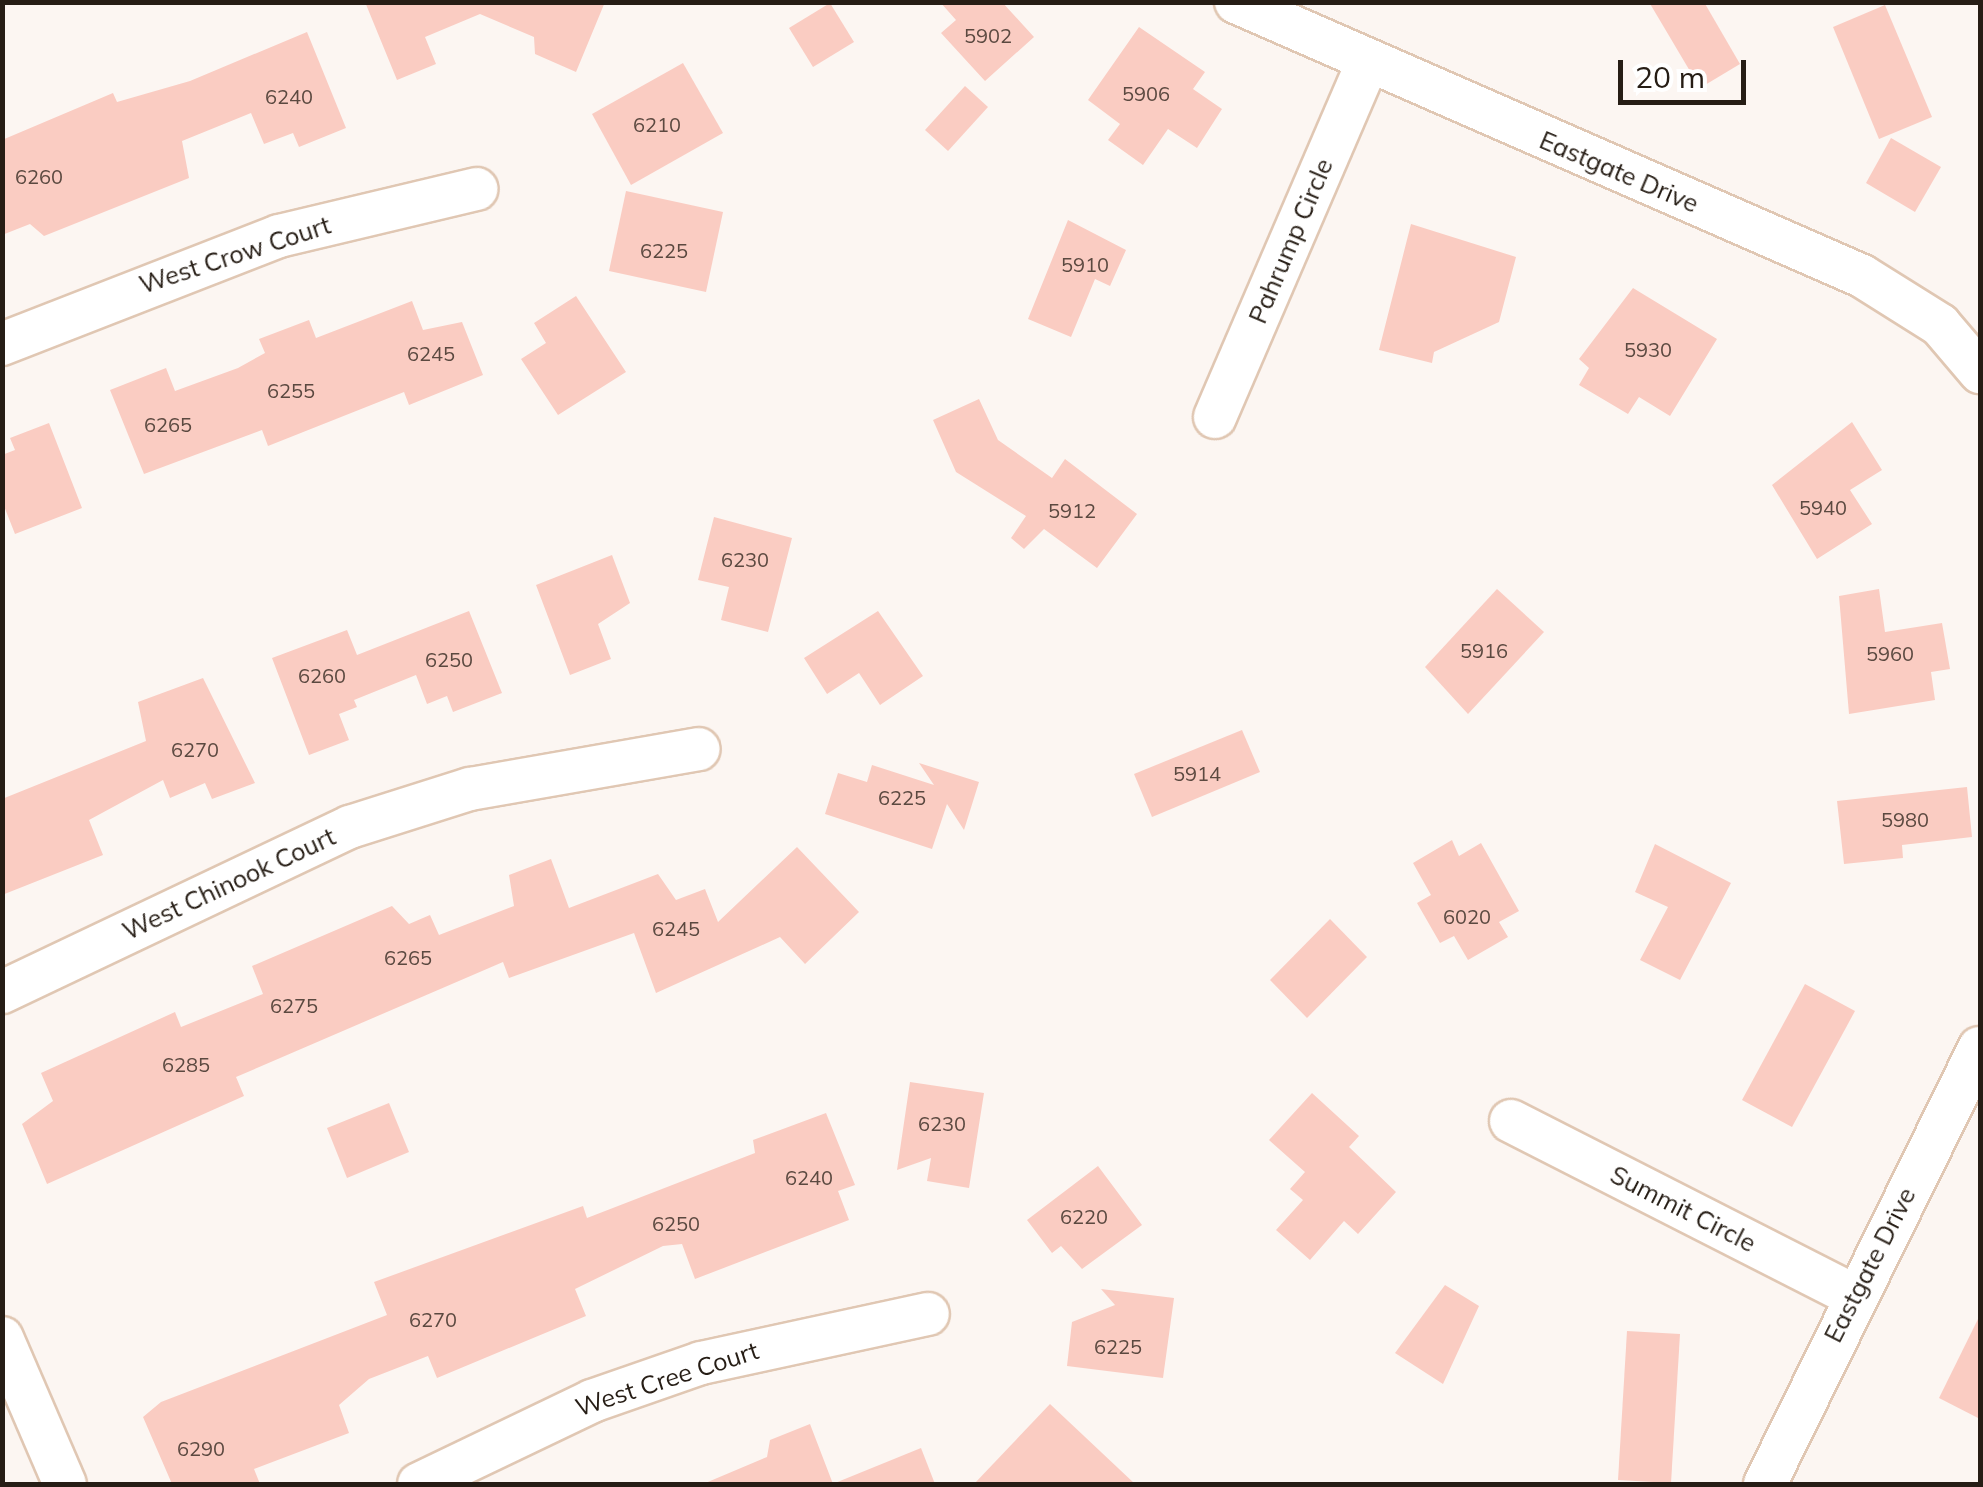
<!DOCTYPE html>
<html>
<head>
<meta charset="utf-8">
<style>
	body { margin:0 }
	#map { position:relative; width:1983px; height:1487px; overflow:hidden; background:#fcf6f2; font-family:Mulish,sans-serif }
	div>[style] { position:absolute }
	.building>* { inset:0; background:#faccc2 }
	.roads { filter:drop-shadow(2px 0 #e0c7b3) drop-shadow(-2px 0 #e0c7b3) drop-shadow(0 2px #e0c7b3) drop-shadow(0 -2px #e0c7b3) }
	.minor>* { height:42px; margin:-21px; padding:0 21px; transform-origin:21px; border-radius:21px; background:#fff }
	span { translate:-50% -50%; white-space:nowrap; text-align:center; line-height:1.15; -webkit-text-stroke:8px #fff; paint-order:stroke }
	.number-label { font-size:20px; color:#5b4940 }
	.number-label span { -webkit-text-stroke-width:0 }
	.street-label { font-size:25px; color:#261d15 }
	.frame { position:absolute; inset:0; border:5px solid #261d15; pointer-events:none }
	.scale { position:absolute; left:1618px; top:60px; width:128px; height:45px; box-sizing:border-box; border:5px solid #261d15; border-top:0; padding-left:12px; font-size:30px; line-height:35px; white-space:nowrap; color:#261d15; -webkit-text-stroke:8px #fff; paint-order:stroke }
</style>
</head>
<body>
<div id="map">
	<div class="building">
		<i style="clip-path:polygon(365px 2px,605px 2px,576px 72px,535px 54px,534px 37px,480px 14px,425px 37px,436px 64px,397px 80px)"></i>
		<i style="clip-path:polygon(940px 2px,1002px 2px,1034px 37px,985px 81px,941px 33px,956px 20px)"></i>
		<i style="clip-path:polygon(1649px 2px,1704px 2px,1740px 64px,1700px 88px)"></i>
		<i style="clip-path:polygon(830px 3px,854px 42px,813px 67px,789px 28px)"></i>
		<i style="clip-path:polygon(1885px 5px,1932px 117px,1879px 139px,1833px 27px)"></i>
		<i style="clip-path:polygon(1139px 27px,1205px 72px,1193px 89px,1222px 109px,1197px 148px,1168px 129px,1143px 165px,1108px 140px,1120px 124px,1088px 100px)"></i>
		<i style="clip-path:polygon(307px 32px,346px 128px,299px 147px,293px 133px,264px 144px,251px 113px,182px 141px,189px 178px,44px 236px,30px 224px,2px 235px,2px 140px,113px 93px,117px 102px,190px 81px)"></i>
		<i style="clip-path:polygon(683px 63px,723px 133px,631px 185px,592px 114px)"></i>
		<i style="clip-path:polygon(965px 86px,988px 107px,948px 151px,925px 130px)"></i>
		<i style="clip-path:polygon(1891px 138px,1941px 167px,1915px 212px,1866px 183px)"></i>
		<i style="clip-path:polygon(626px 191px,723px 212px,706px 292px,609px 271px)"></i>
		<i style="clip-path:polygon(1068px 220px,1126px 250px,1110px 286px,1095px 279px,1071px 337px,1028px 319px)"></i>
		<i style="clip-path:polygon(1411px 224px,1516px 257px,1499px 322px,1434px 352px,1432px 363px,1379px 350px)"></i>
		<i style="clip-path:polygon(1633px 288px,1717px 339px,1670px 416px,1639px 397px,1628px 414px,1579px 385px,1589px 368px,1579px 359px)"></i>
		<i style="clip-path:polygon(576px 296px,626px 372px,558px 415px,521px 359px,546px 343px,534px 323px)"></i>
		<i style="clip-path:polygon(412px 301px,423px 330px,462px 322px,483px 375px,409px 405px,404px 392px,268px 446px,262px 430px,144px 474px,110px 390px,166px 368px,175px 391px,238px 368px,265px 353px,259px 339px,309px 320px,316px 338px)"></i>
		<i style="clip-path:polygon(979px 399px,998px 440px,1052px 478px,1065px 459px,1137px 514px,1097px 568px,1044px 529px,1024px 549px,1011px 538px,1026px 516px,956px 472px,933px 420px)"></i>
		<i style="clip-path:polygon(1852px 422px,1882px 470px,1850px 490px,1872px 524px,1817px 559px,1772px 485px)"></i>
		<i style="clip-path:polygon(49px 423px,82px 508px,15px 534px,2px 501px,2px 455px,15px 450px,10px 438px)"></i>
		<i style="clip-path:polygon(714px 517px,792px 538px,768px 632px,721px 620px,729px 587px,698px 580px)"></i>
		<i style="clip-path:polygon(612px 555px,630px 603px,598px 624px,611px 659px,570px 675px,536px 585px)"></i>
		<i style="clip-path:polygon(1497px 589px,1544px 632px,1468px 714px,1425px 667px)"></i>
		<i style="clip-path:polygon(1879px 589px,1885px 632px,1942px 623px,1950px 669px,1931px 672px,1935px 700px,1849px 714px,1839px 596px)"></i>
		<i style="clip-path:polygon(469px 611px,502px 693px,453px 712px,447px 696px,427px 704px,416px 675px,354px 700px,357px 707px,339px 714px,349px 740px,309px 755px,272px 658px,347px 630px,357px 655px)"></i>
		<i style="clip-path:polygon(878px 611px,923px 676px,880px 705px,859px 673px,827px 694px,804px 658px)"></i>
		<i style="clip-path:polygon(203px 678px,255px 783px,212px 799px,205px 783px,170px 798px,163px 780px,89px 820px,103px 855px,2px 895px,2px 799px,146px 741px,138px 702px)"></i>
		<i style="clip-path:polygon(1242px 730px,1260px 772px,1152px 817px,1134px 774px)"></i>
		<i style="clip-path:polygon(919px 763px,979px 782px,964px 830px,947px 804px,932px 849px,825px 814px,838px 773px,867px 782px,872px 765px,934px 785px)"></i>
		<i style="clip-path:polygon(1967px 787px,1972px 837px,1902px 845px,1903px 858px,1844px 864px,1837px 801px)"></i>
		<i style="clip-path:polygon(1452px 840px,1459px 856px,1481px 843px,1519px 911px,1499px 922px,1508px 937px,1468px 960px,1454px 936px,1440px 943px,1417px 903px,1431px 895px,1413px 863px)"></i>
		<i style="clip-path:polygon(1655px 844px,1731px 883px,1680px 980px,1640px 960px,1668px 907px,1635px 892px)"></i>
		<i style="clip-path:polygon(797px 847px,859px 912px,805px 964px,780px 937px,656px 993px,634px 933px,509px 978px,503px 962px,236px 1077px,244px 1096px,47px 1184px,22px 1124px,53px 1101px,41px 1073px,175px 1012px,181px 1027px,263px 994px,252px 966px,392px 906px,409px 924px,430px 915px,439px 935px,514px 906px,509px 875px,551px 859px,569px 908px,658px 874px,676px 900px,705px 889px,718px 922px)"></i>
		<i style="clip-path:polygon(1330px 919px,1367px 957px,1307px 1018px,1270px 980px)"></i>
		<i style="clip-path:polygon(1805px 984px,1855px 1011px,1792px 1127px,1742px 1100px)"></i>
		<i style="clip-path:polygon(910px 1082px,984px 1093px,969px 1188px,927px 1181px,931px 1158px,897px 1170px)"></i>
		<i style="clip-path:polygon(1312px 1093px,1359px 1136px,1349px 1147px,1396px 1192px,1358px 1234px,1344px 1221px,1310px 1260px,1276px 1230px,1303px 1200px,1290px 1189px,1305px 1172px,1269px 1140px)"></i>
		<i style="clip-path:polygon(389px 1103px,409px 1152px,347px 1178px,327px 1128px)"></i>
		<i style="clip-path:polygon(826px 1113px,855px 1185px,838px 1191px,849px 1220px,695px 1279px,682px 1244px,663px 1246px,575px 1289px,586px 1316px,437px 1378px,428px 1356px,369px 1379px,339px 1405px,349px 1433px,254px 1469px,260px 1484px,172px 1484px,143px 1417px,161px 1402px,387px 1315px,374px 1282px,583px 1206px,587px 1218px,755px 1153px,753px 1140px)"></i>
		<i style="clip-path:polygon(1098px 1166px,1142px 1225px,1082px 1269px,1061px 1246px,1052px 1253px,1027px 1220px)"></i>
		<i style="clip-path:polygon(1445px 1285px,1479px 1306px,1443px 1384px,1395px 1353px)"></i>
		<i style="clip-path:polygon(1101px 1289px,1174px 1298px,1163px 1378px,1067px 1366px,1072px 1322px,1115px 1305px)"></i>
		<i style="clip-path:polygon(1980px 1315px,1980px 1419px,1939px 1398px)"></i>
		<i style="clip-path:polygon(1627px 1331px,1680px 1334px,1671px 1483px,1618px 1480px)"></i>
		<i style="clip-path:polygon(1050px 1404px,1135px 1484px,974px 1484px)"></i>
		<i style="clip-path:polygon(810px 1424px,833px 1484px,703px 1484px,767px 1457px,770px 1440px)"></i>
		<i style="clip-path:polygon(921px 1448px,935px 1484px,835px 1484px,835px 1483px)"></i>
	</div>
	<div class="roads">
		<div class="minor">
			<i style="left:1236px;top:2px;width:683px;rotate:23.64deg"></i>
			<i style="left:1862px;top:276px;width:92px;rotate:32.1deg"></i>
			<i style="left:1940px;top:325px;width:62px;rotate:49.6deg"></i>
			<i style="left:2px;top:344px;width:297px;rotate:-21.3deg"></i>
			<i style="left:279px;top:236px;width:203px;rotate:-13.4deg"></i>
			<i style="left:1215px;top:417px;width:384px;rotate:-66.7deg"></i>
			<i style="left:2px;top:992px;width:385px;rotate:-25.4deg"></i>
			<i style="left:350px;top:827px;width:126px;rotate:-17.6deg"></i>
			<i style="left:470px;top:789px;width:232px;rotate:-9.9deg"></i>
			<i style="left:1511px;top:1121px;width:385px;rotate:27deg"></i>
			<i style="left:2px;top:1338px;width:159px;rotate:66.7deg"></i>
			<i style="left:419px;top:1484px;width:192px;rotate:-25.6deg"></i>
			<i style="left:592px;top:1401px;width:115px;rotate:-19.2deg"></i>
			<i style="left:701px;top:1363px;width:232px;rotate:-12.2deg"></i>
			<i style="left:1765px;top:1484px;width:486px;rotate:-63.8deg"></i>
		</div>
	</div>
	<div class="number-label">
		<span style="left:988px;top:35px">5902</span>
		<span style="left:1146px;top:93px">5906</span>
		<span style="left:289px;top:96px">6240</span>
		<span style="left:657px;top:124px">6210</span>
		<span style="left:39px;top:176px">6260</span>
		<span style="left:664px;top:250px">6225</span>
		<span style="left:1085px;top:264px">5910</span>
		<span style="left:1648px;top:349px">5930</span>
		<span style="left:431px;top:353px">6245</span>
		<span style="left:291px;top:390px">6255</span>
		<span style="left:168px;top:424px">6265</span>
		<span style="left:1823px;top:507px">5940</span>
		<span style="left:1072px;top:510px">5912</span>
		<span style="left:745px;top:559px">6230</span>
		<span style="left:1484px;top:650px">5916</span>
		<span style="left:1890px;top:653px">5960</span>
		<span style="left:449px;top:659px">6250</span>
		<span style="left:322px;top:675px">6260</span>
		<span style="left:195px;top:749px">6270</span>
		<span style="left:1197px;top:773px">5914</span>
		<span style="left:902px;top:797px">6225</span>
		<span style="left:1905px;top:819px">5980</span>
		<span style="left:1467px;top:916px">6020</span>
		<span style="left:676px;top:928px">6245</span>
		<span style="left:408px;top:957px">6265</span>
		<span style="left:294px;top:1005px">6275</span>
		<span style="left:186px;top:1064px">6285</span>
		<span style="left:942px;top:1123px">6230</span>
		<span style="left:809px;top:1177px">6240</span>
		<span style="left:1084px;top:1216px">6220</span>
		<span style="left:676px;top:1223px">6250</span>
		<span style="left:433px;top:1319px">6270</span>
		<span style="left:1118px;top:1346px">6225</span>
		<span style="left:201px;top:1448px">6290</span>
	</div>
	<div class="street-label">
		<span style="left:1619px;top:172px;rotate:23deg">Eastgate Drive</span>
		<span style="left:1291px;top:241px;rotate:-67deg">Pahrump Circle</span>
		<span style="left:235px;top:255px;rotate:-18deg">West Crow Court</span>
		<span style="left:229px;top:884px;rotate:-25deg">West Chinook Court</span>
		<span style="left:1683px;top:1209px;rotate:27deg">Summit Circle</span>
		<span style="left:1870px;top:1265px;rotate:-63deg">Eastgate Drive</span>
		<span style="left:667px;top:1379px;rotate:-18deg">West Cree Court</span>
	</div>
	<div class="frame"></div>
	<div class="scale">20 m</div>
</div>
</body>
</html>
